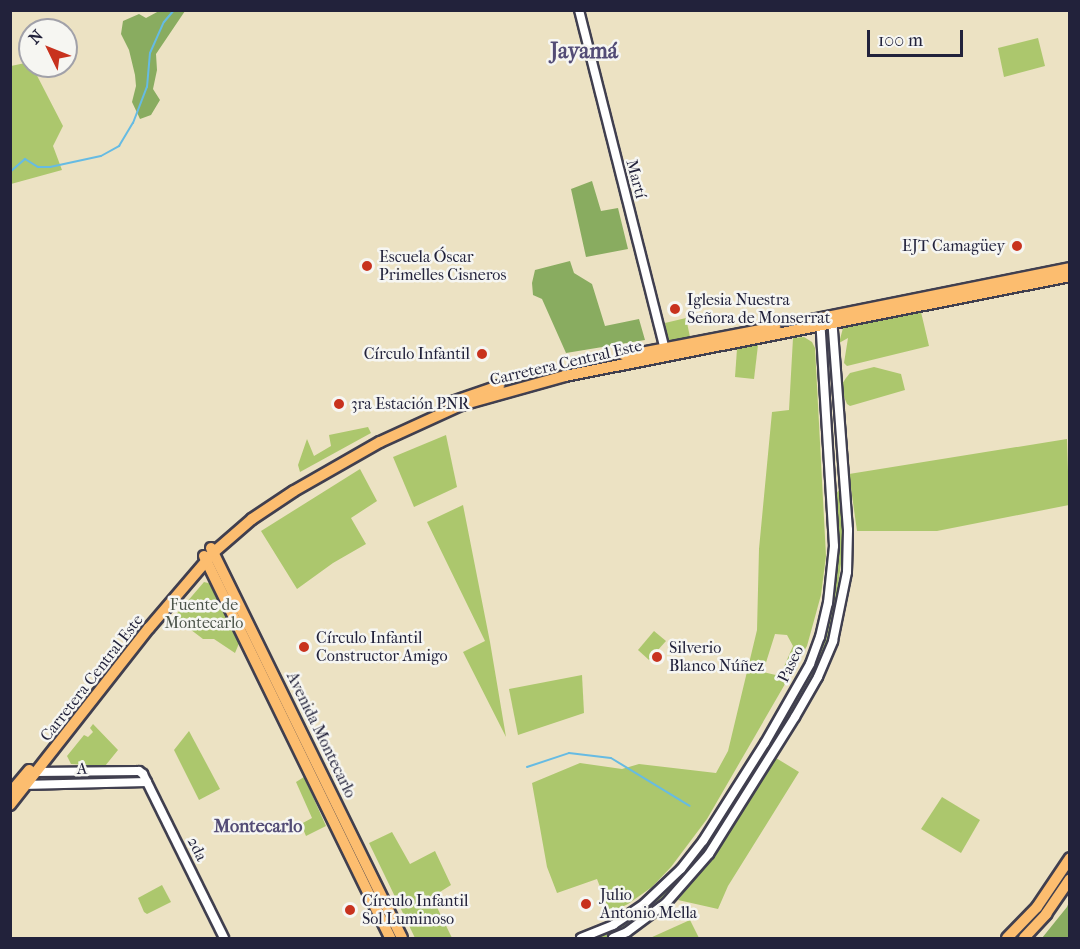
<!DOCTYPE html>
<html>
<head>
<meta charset="utf-8">
<style>
	body { margin:0 }
	#map { position:relative; width:1080px; height:949px; overflow:hidden; background:#ece2c3; font-family:"IM FELL French Canon",serif }
	div>[style] { position:absolute }
	.green>* { inset:0; background:#acc76d }
	.forest>* { inset:0; background:#89ac60 }
	.stream>* { height:2px; margin:-1px; padding:0 1px; transform-origin:1px; border-radius:1px; background:#66bbe3 }
	.roads { filter:drop-shadow(2px 0 #403f4f) drop-shadow(-2px 0 #403f4f) drop-shadow(0 2px #403f4f) drop-shadow(0 -2px #403f4f) }
	.minor>* { height:8px; margin:-4px; padding:0 4px; transform-origin:4px; border-radius:4px; background:#fff }
	.major>* { height:10px; margin:-5px; padding:0 5px; transform-origin:5px; border-radius:5px; background:#fcbd6f }
	.dots>* { width:16px; height:16px; translate:-50% -50%; box-sizing:border-box; border:3px solid #f6f6f2; border-radius:50% }
	span { translate:-50% -50%; white-space:nowrap; text-align:center; line-height:1.15; -webkit-text-stroke:5px #f6f6f2; paint-order:stroke }
	.street-label { font-size:16px; color:#22223b }
	.poi-label { font-size:16px; color:#22223b }
	.right { translate:-100% -50%; text-align:right }
	.left { translate:0 -50%; text-align:left }
	.park-label { font-size:16px; color:#4b544a }
	.neighbourhood-label { font-size:18px; color:#534c76; font-weight:700 }
	.district-label { font-size:22px; color:#534c76; font-weight:700 }
	.frame { position:absolute; inset:0; border:12px solid #22223b; pointer-events:none }
	.north { position:absolute; left:18px; top:18px; width:60px; height:60px; box-sizing:border-box; background:#f6f6f2; border:2px solid #a1a1a9; border-radius:50%; rotate:313deg; font-size:16px; font-weight:700; line-height:24px; text-align:center; color:#22223b }
	.north::after { content:''; display:block; margin:auto; width:21px; height:27px; background:#c8321e; clip-path:polygon(50% 0,100% 100%,50% 72%,0 100%) }
	.scale { position:absolute; left:867px; top:30px; width:96px; height:27px; box-sizing:border-box; border:3px solid #22223b; border-top:0; padding-left:8px; font-size:18px; line-height:21px; white-space:nowrap; color:#22223b; -webkit-text-stroke:4px #f6f6f2; paint-order:stroke }
</style>
</head>
<body>
<div id="map">
	<div class="green">
		<i style="clip-path:polygon(1038px 38px,1045px 66px,1004px 77px,998px 48px)"></i>
		<i style="clip-path:polygon(30px 62px,63px 126px,53px 146px,62px 170px,11px 184px,11px 66px)"></i>
		<i style="clip-path:polygon(921px 312px,929px 346px,847px 366px,844px 363px,848px 338px,839px 343px,843px 328px)"></i>
		<i style="clip-path:polygon(686px 318px,690px 337px,668px 342px,665px 323px)"></i>
		<i style="clip-path:polygon(evenodd,804px 337px,812px 342px,815px 348px,826px 556px,821px 595px,807px 646px,707px 819px,671px 867px,652px 887px,628px 904px,610px 913px,597px 879px,557px 893px,547px 867px,532px 783px,580px 763px,622px 769px,639px 764px,716px 773px,728px 751px,757px 630px,759px 549px,772px 412px,789px 410px,793px 338px,804px 337px,775px 634px,787px 635px,793px 646px,780px 676px,763px 672px,775px 634px)"></i>
		<i style="clip-path:polygon(758px 345px,754px 379px,735px 377px,737px 349px)"></i>
		<i style="clip-path:polygon(874px 367px,901px 374px,905px 390px,850px 406px,847px 404px,842px 392px,842px 384px,846px 378px,850px 373px)"></i>
		<i style="clip-path:polygon(368px 427px,371px 433px,300px 472px,298px 465px,307px 439px,314px 456px,331px 446px,329px 435px)"></i>
		<i style="clip-path:polygon(446px 435px,457px 487px,414px 507px,393px 457px)"></i>
		<i style="clip-path:polygon(1067px 439px,1069px 505px,937px 531px,857px 531px,849px 474px)"></i>
		<i style="clip-path:polygon(360px 469px,377px 501px,351px 518px,366px 544px,333px 563px,297px 589px,261px 531px)"></i>
		<i style="clip-path:polygon(839px 490px,842px 492px,842px 557px,831px 633px,804px 696px,781px 734px,778px 734px,777px 729px,809px 672px,831px 607px,836px 574px,836px 494px)"></i>
		<i style="clip-path:polygon(463px 505px,490px 642px,506px 737px,463px 652px,485px 641px,427px 522px)"></i>
		<i style="clip-path:polygon(204px 582px,212px 584px,240px 641px,235px 653px,214px 639px,203px 639px,174px 617px)"></i>
		<i style="clip-path:polygon(654px 631px,666px 641px,649px 660px,638px 650px)"></i>
		<i style="clip-path:polygon(582px 675px,584px 713px,518px 735px,509px 689px)"></i>
		<i style="clip-path:polygon(93px 724px,118px 750px,105px 766px,71px 764px,67px 756px,84px 735px,88px 737px,93px 732px,90px 728px)"></i>
		<i style="clip-path:polygon(189px 731px,220px 789px,199px 800px,174px 750px)"></i>
		<i style="clip-path:polygon(761px 755px,766px 757px,720px 831px,694px 869px,673px 893px,636px 922px,615px 934px,605px 938px,594px 938px,615px 929px,647px 908px,691px 865px,710px 838px)"></i>
		<i style="clip-path:polygon(776px 758px,799px 772px,728px 886px,718px 909px,678px 900px,708px 862px)"></i>
		<i style="clip-path:polygon(304px 777px,326px 826px,306px 836px,301px 824px,312px 818px,296px 782px)"></i>
		<i style="clip-path:polygon(942px 797px,980px 820px,961px 853px,921px 829px)"></i>
		<i style="clip-path:polygon(392px 832px,410px 864px,435px 851px,451px 885px,432px 897px,452px 938px,415px 938px,369px 843px)"></i>
		<i style="clip-path:polygon(162px 885px,171px 902px,147px 914px,144px 912px,138px 898px)"></i>
		<i style="clip-path:polygon(690px 920px,699px 938px,650px 938px)"></i>
	</div>
	<div class="forest">
		<i style="clip-path:polygon(159px 11px,185px 11px,156px 54px,157px 70px,153px 89px,160px 100px,151px 115px,140px 119px,132px 102px,136px 86px,135px 75px,129px 50px,121px 34px,123px 21px,139px 14px,146px 18px)"></i>
		<i style="clip-path:polygon(592px 181px,601px 211px,618px 208px,628px 249px,586px 257px,571px 189px)"></i>
		<i style="clip-path:polygon(570px 261px,574px 273px,592px 284px,605px 326px,639px 319px,645px 340px,566px 353px,542px 299px,533px 295px,532px 283px,535px 270px)"></i>
		<i style="clip-path:polygon(1069px 902px,1069px 938px,1042px 938px,1067px 907px)"></i>
	</div>
	<div class="stream">
		<i style="left:10px;top:172px;width:20px;rotate:-41deg"></i>
		<i style="left:25px;top:159px;width:15px;rotate:32deg"></i>
		<i style="left:38px;top:167px;width:12px"></i>
		<i style="left:50px;top:167px;width:52px;rotate:-12.2deg"></i>
		<i style="left:101px;top:156px;width:21px;rotate:-29deg"></i>
		<i style="left:119px;top:146px;width:27px;rotate:-59deg"></i>
		<i style="left:133px;top:123px;width:39px;rotate:-69deg"></i>
		<i style="left:147px;top:87px;width:34px;rotate:-85deg"></i>
		<i style="left:150px;top:53px;width:34px;rotate:-66deg"></i>
		<i style="left:164px;top:22px;width:16px;rotate:-50deg"></i>
		<i style="left:527px;top:767px;width:44px;rotate:-18.4deg"></i>
		<i style="left:569px;top:753px;width:42px;rotate:6.8deg"></i>
		<i style="left:611px;top:758px;width:92px;rotate:31.3deg"></i>
	</div>
	<div class="roads">
		<div class="minor">
			<i style="left:579px;top:10px;width:354px;rotate:75.8deg"></i>
			<i style="left:34px;top:772px;width:105px;rotate:-0.5deg"></i>
			<i style="left:139px;top:771px;width:5px;rotate:37deg"></i>
			<i style="left:143px;top:774px;width:183px;rotate:63.7deg"></i>
			<i style="left:22px;top:785px;width:125px;rotate:-1.4deg"></i>
			<i style="left:581px;top:938px;width:35px;rotate:-22deg"></i>
			<i style="left:613px;top:925px;width:37px;rotate:-34deg"></i>
			<i style="left:644px;top:904px;width:51px;rotate:-43.4deg"></i>
			<i style="left:681px;top:869px;width:36px;rotate:-52deg"></i>
			<i style="left:703px;top:841px;width:116px;rotate:-57.7deg"></i>
			<i style="left:765px;top:743px;width:91px;rotate:-60.3deg"></i>
			<i style="left:810px;top:664px;width:29px;rotate:-70deg"></i>
			<i style="left:820px;top:637px;width:35px;rotate:-77deg"></i>
			<i style="left:828px;top:603px;width:57px;rotate:-84deg"></i>
			<i style="left:834px;top:546px;width:226px;rotate:-93.5deg"></i>
			<i style="left:613px;top:938px;width:15px;rotate:-23deg"></i>
			<i style="left:627px;top:932px;width:49px;rotate:-36.6deg"></i>
			<i style="left:666px;top:903px;width:65px;rotate:-48.7deg"></i>
			<i style="left:709px;top:854px;width:162px;rotate:-57.9deg"></i>
			<i style="left:795px;top:717px;width:46px;rotate:-60.1deg"></i>
			<i style="left:818px;top:677px;width:39px;rotate:-67deg"></i>
			<i style="left:833px;top:641px;width:70px;rotate:-78.5deg"></i>
			<i style="left:847px;top:572px;width:42px;rotate:-88.6deg"></i>
			<i style="left:848px;top:530px;width:212px;rotate:-94.3deg"></i>
		</div>
		<div class="major">
			<i style="left:802px;top:322px;width:273px;rotate:-11.4deg"></i>
			<i style="left:625px;top:356px;width:153px;rotate:-10.9deg"></i>
			<i style="left:449px;top:403px;width:53px;rotate:-18.8deg"></i>
			<i style="left:211px;top:548px;width:434px;rotate:63.9deg"></i>
			<i style="left:204px;top:556px;width:425px;rotate:64deg"></i>
			<i style="left:10px;top:793px;width:30px;rotate:-50deg"></i>
			<i style="left:10px;top:805px;width:225px;rotate:-51.9deg"></i>
			<i style="left:149px;top:628px;width:100px;rotate:-49.5deg"></i>
			<i style="left:214px;top:552px;width:50px;rotate:-41deg"></i>
			<i style="left:252px;top:519px;width:50px;rotate:-33.7deg"></i>
			<i style="left:294px;top:491px;width:99px;rotate:-29.7deg"></i>
			<i style="left:380px;top:442px;width:89px;rotate:-24.6deg"></i>
			<i style="left:461px;top:405px;width:108px;rotate:-15.6deg"></i>
			<i style="left:565px;top:376px;width:515px;rotate:-11.2deg"></i>
			<i style="left:1007px;top:938px;width:43px;rotate:-45.9deg"></i>
			<i style="left:1037px;top:907px;width:59px;rotate:-56deg"></i>
			<i style="left:1024px;top:938px;width:33px;rotate:-47deg"></i>
			<i style="left:1046px;top:914px;width:42px;rotate:-55.6deg"></i>
		</div>
	</div>
	<div class="dots">
		<i style="left:1017px;top:246px;background:#c8321e"></i>
		<i style="left:367px;top:266px;background:#c8321e"></i>
		<i style="left:675px;top:309px;background:#c8321e"></i>
		<i style="left:482px;top:354px;background:#c8321e"></i>
		<i style="left:339px;top:404px;background:#c8321e"></i>
		<i style="left:304px;top:647px;background:#c8321e"></i>
		<i style="left:657px;top:657px;background:#c8321e"></i>
		<i style="left:586px;top:904px;background:#c8321e"></i>
		<i style="left:350px;top:910px;background:#c8321e"></i>
	</div>
	<div class="street-label">
		<span style="left:636px;top:179px;rotate:75deg">Martí</span>
		<span style="left:566px;top:363px;rotate:-13deg">Carretera Central Este</span>
		<span style="left:791px;top:664px;rotate:-64deg">Paseo</span>
		<span style="left:92px;top:678px;rotate:-52deg">Carretera Central Este</span>
		<span style="left:321px;top:735px;rotate:64deg">Avenida Montecarlo</span>
		<span style="left:82px;top:769px;rotate:-2deg">A</span>
		<span style="left:197px;top:849px;rotate:64deg">2da</span>
	</div>
	<div class="poi-label">
		<span class="right" style="left:1005px;top:246px">EJT Camagüey</span>
		<span class="left" style="left:379px;top:266px">Escuela Óscar<br>Primelles Cisneros</span>
		<span class="left" style="left:687px;top:309px">Iglesia Nuestra<br>Señora de Monserrat</span>
		<span class="right" style="left:470px;top:354px">Círculo Infantil</span>
		<span class="left" style="left:351px;top:404px">3ra Estación PNR</span>
		<span class="left" style="left:316px;top:647px">Círculo Infantil<br>Constructor Amigo</span>
		<span class="left" style="left:669px;top:657px">Silverio<br>Blanco Núñez</span>
		<span class="left" style="left:600px;top:904px">Julio<br>Antonio Mella</span>
		<span class="left" style="left:362px;top:910px">Círculo Infantil<br>Sol Luminoso</span>
	</div>
	<div class="park-label">
		<span style="left:204px;top:614px">Fuente de<br>Montecarlo</span>
	</div>
	<div class="neighbourhood-label">
		<span style="left:258px;top:827px">Montecarlo</span>
	</div>
	<div class="district-label">
		<span style="left:584px;top:52px">Jayamá</span>
	</div>
	<div class="frame"></div>
	<div class="north">N</div>
	<div class="scale">100 m</div>
</div>
</body>
</html>
